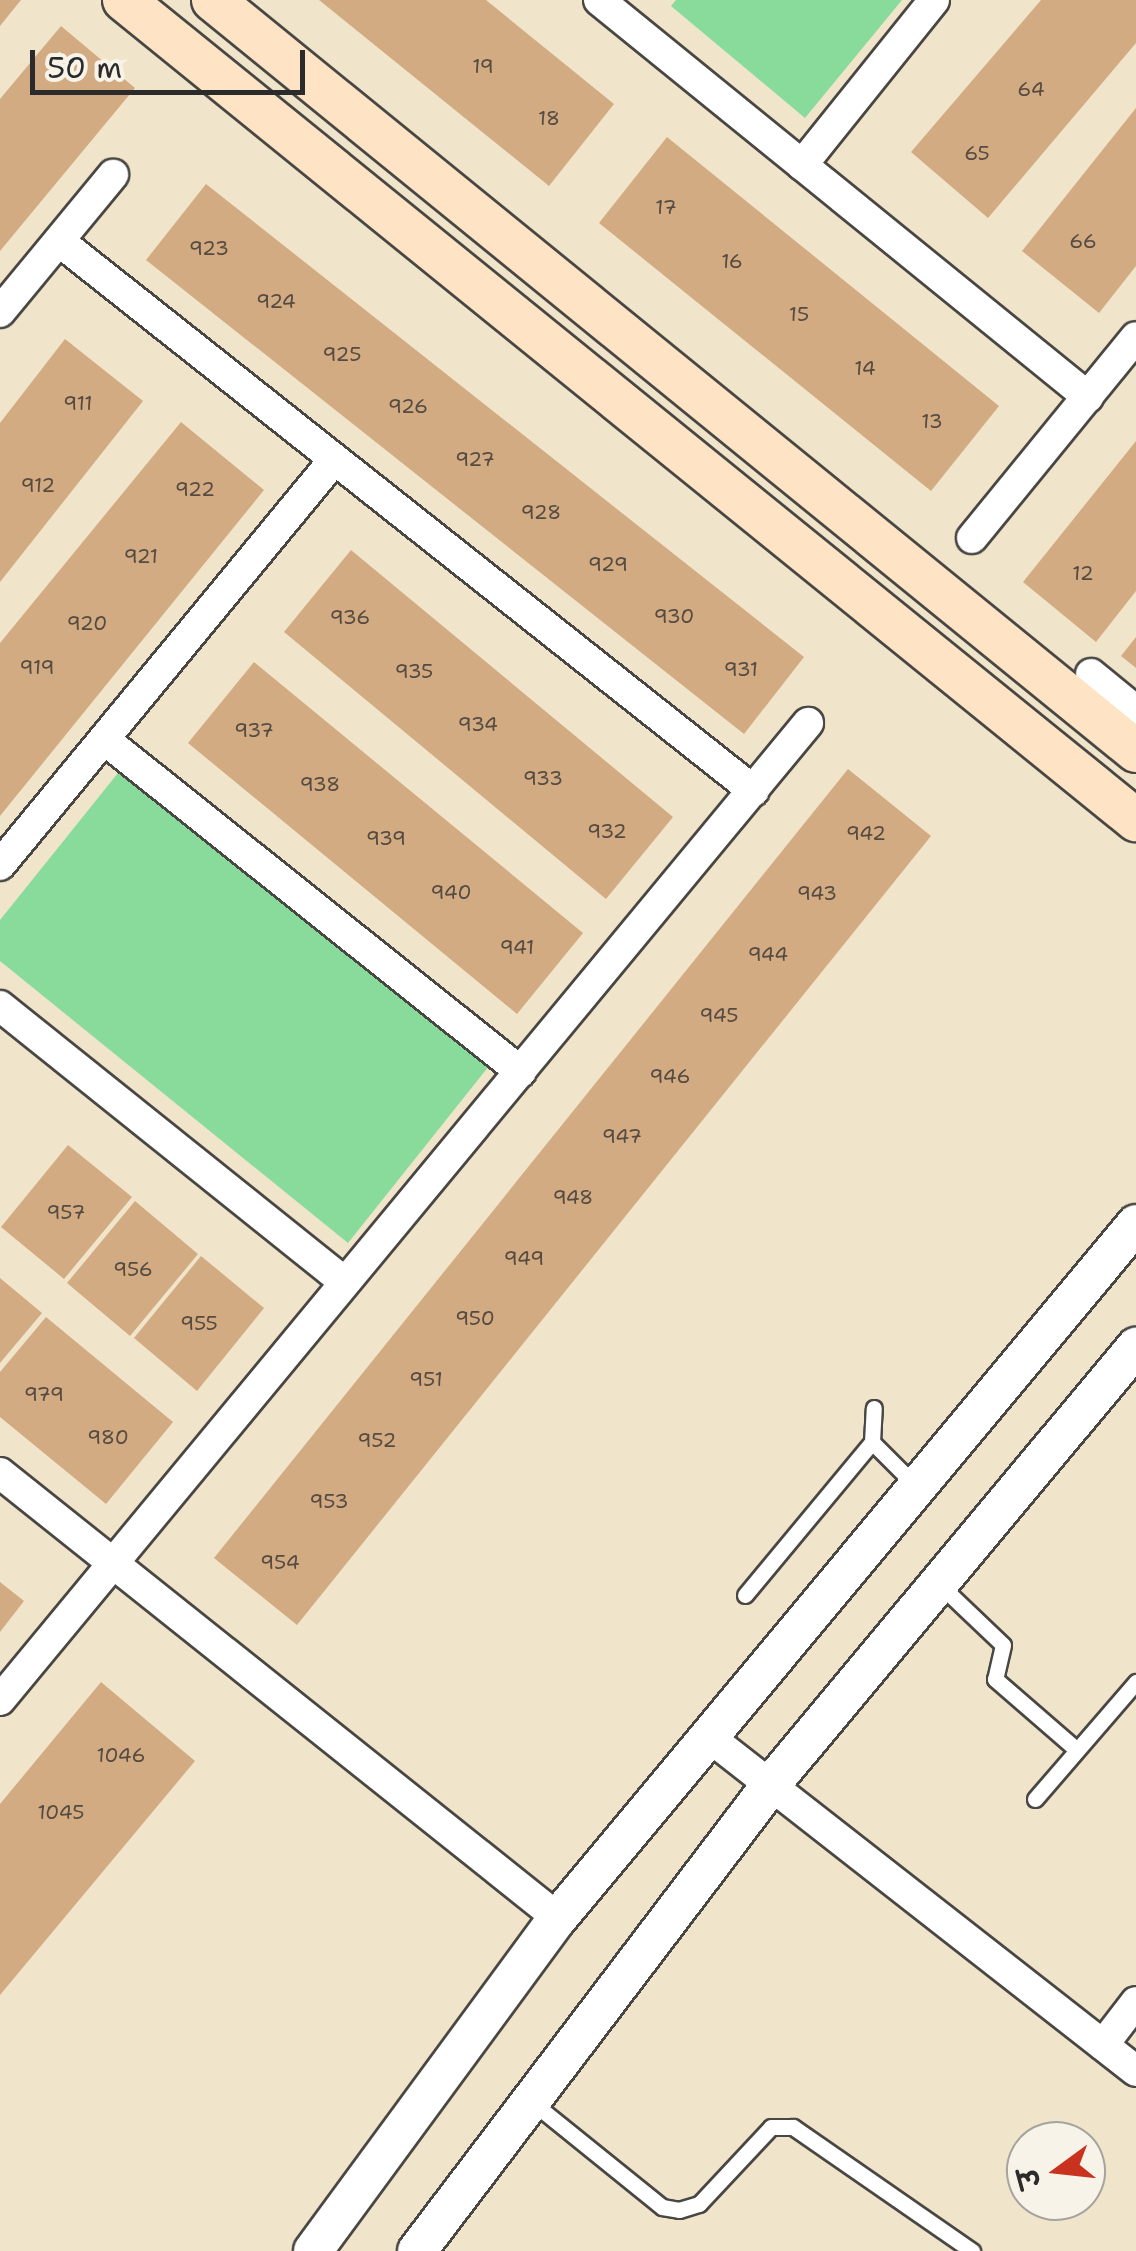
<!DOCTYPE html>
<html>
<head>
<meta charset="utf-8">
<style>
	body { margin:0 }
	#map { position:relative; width:1136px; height:2251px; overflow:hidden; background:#f0e5ca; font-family:"Shantell Sans","Playpen Sans Deva",sans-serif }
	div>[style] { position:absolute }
	.green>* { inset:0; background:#89db9c }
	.building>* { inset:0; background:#d3ab82 }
	.roads { filter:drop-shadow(2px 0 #494743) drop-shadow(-2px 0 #494743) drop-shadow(0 2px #494743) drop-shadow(0 -2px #494743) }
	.service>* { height:15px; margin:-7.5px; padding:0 7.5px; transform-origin:7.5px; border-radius:7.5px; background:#fff }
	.minor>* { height:30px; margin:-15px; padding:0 15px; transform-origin:15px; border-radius:15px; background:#fff }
	.tertiary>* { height:38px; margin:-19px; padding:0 19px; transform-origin:19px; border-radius:19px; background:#fff }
	.secondary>* { height:42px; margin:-21px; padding:0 21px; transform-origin:21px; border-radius:21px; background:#fee4c5 }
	span { translate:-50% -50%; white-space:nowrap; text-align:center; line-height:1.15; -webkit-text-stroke:8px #f7f3e8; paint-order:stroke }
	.number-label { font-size:20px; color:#554b41 }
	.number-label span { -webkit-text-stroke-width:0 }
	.north { position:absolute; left:1006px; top:2121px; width:100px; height:100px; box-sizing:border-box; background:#f7f3e8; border:2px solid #a5a39c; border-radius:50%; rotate:255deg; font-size:28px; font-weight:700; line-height:40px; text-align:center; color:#2b2b2b }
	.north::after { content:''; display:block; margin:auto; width:35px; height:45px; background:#c8321e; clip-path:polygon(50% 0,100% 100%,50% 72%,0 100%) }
	.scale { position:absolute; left:30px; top:50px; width:275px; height:45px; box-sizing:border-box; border:5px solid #2b2b2b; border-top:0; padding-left:12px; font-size:30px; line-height:35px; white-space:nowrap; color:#2b2b2b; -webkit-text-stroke:8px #f7f3e8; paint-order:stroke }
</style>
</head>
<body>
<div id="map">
	<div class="green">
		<i style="clip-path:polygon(676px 0,902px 0,805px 118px,671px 6px)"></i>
		<i style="clip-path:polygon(122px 768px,489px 1066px,348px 1243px,0 961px,0 920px)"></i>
	</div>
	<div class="building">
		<i style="clip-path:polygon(0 0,21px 0,0 26px)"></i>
		<i style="clip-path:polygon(319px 0,486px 0,614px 104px,549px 186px)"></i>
		<i style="clip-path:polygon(1041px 0,1136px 0,1136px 43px,988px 218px,911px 152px)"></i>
		<i style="clip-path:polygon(61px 26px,135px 88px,0 251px,0 99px)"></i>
		<i style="clip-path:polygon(1136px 108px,1136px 266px,1099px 313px,1022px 251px)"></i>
		<i style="clip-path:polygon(667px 137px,999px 406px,931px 491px,599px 223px)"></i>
		<i style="clip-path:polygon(206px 184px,804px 657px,744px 734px,146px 260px)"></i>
		<i style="clip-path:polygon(65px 339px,143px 401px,0 582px,0 423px)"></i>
		<i style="clip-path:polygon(181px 422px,264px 490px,0 816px,0 643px)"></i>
		<i style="clip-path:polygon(1136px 441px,1136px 591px,1096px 642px,1023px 582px)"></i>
		<i style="clip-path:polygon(351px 550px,673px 817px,606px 899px,284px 632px)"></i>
		<i style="clip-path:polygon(1136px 637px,1136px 668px,1121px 656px)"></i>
		<i style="clip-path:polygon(254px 662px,583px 933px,517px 1014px,188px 743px)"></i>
		<i style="clip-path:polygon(848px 769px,931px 836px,297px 1625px,214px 1558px)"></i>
		<i style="clip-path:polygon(68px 1145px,132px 1197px,64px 1279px,1px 1227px)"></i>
		<i style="clip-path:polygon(135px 1201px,198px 1254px,130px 1336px,67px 1283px)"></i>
		<i style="clip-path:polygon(201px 1256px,264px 1308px,197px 1391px,134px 1338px)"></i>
		<i style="clip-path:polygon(0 1278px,42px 1313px,0 1363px)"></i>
		<i style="clip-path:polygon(46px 1317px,173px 1422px,106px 1504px,0 1417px,0 1372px)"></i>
		<i style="clip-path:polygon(0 1582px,24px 1601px,0 1632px)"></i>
		<i style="clip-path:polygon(101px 1682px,195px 1761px,0 1995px,0 1804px)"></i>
	</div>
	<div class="roads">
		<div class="service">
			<i style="left:872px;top:1442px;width:64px;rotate:45deg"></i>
			<i style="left:939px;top:1584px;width:88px;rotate:43.6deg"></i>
			<i style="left:1003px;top:1645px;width:35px;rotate:103deg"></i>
			<i style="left:995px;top:1679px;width:108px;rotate:40.9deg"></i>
			<i style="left:745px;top:1595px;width:199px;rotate:-50.3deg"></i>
			<i style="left:872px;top:1442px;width:34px;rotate:-87deg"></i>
			<i style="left:1035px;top:1799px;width:155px;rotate:-49.2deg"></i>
			<i style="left:532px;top:2102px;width:167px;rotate:38.9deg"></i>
			<i style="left:662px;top:2207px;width:17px;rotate:10deg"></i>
			<i style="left:679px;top:2210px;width:21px;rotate:-17deg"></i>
			<i style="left:699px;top:2204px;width:105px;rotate:-46.9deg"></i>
			<i style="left:771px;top:2127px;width:22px"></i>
			<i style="left:793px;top:2127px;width:218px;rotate:34.7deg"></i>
		</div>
		<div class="minor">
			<i style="left:599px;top:0;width:630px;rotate:39.07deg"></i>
			<i style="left:802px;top:165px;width:211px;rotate:-51.3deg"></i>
			<i style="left:59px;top:241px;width:886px;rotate:38.36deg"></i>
			<i style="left:0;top:312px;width:178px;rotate:-50.5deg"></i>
			<i style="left:972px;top:538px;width:259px;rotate:-50.8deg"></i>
			<i style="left:1091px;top:674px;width:58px;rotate:39.4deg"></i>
			<i style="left:105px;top:740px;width:532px;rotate:38.59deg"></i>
			<i style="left:0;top:865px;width:525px;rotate:-50.49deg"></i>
			<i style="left:0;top:1006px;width:441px;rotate:38.7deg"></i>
			<i style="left:0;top:1473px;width:714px;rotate:38.57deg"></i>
			<i style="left:0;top:1700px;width:1268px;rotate:-50.41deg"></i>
			<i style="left:709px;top:1737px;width:542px;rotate:38.03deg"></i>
			<i style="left:1103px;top:2045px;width:54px;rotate:-52.5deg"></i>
		</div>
		<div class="tertiary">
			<i style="left:313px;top:2251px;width:413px;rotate:-53.7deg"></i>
			<i style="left:558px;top:1918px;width:903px;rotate:-50.21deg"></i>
			<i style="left:417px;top:2251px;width:589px;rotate:-52.8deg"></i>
			<i style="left:773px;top:1782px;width:567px;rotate:-50.16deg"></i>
		</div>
		<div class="secondary">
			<i style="left:124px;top:0;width:1303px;rotate:39.02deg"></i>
			<i style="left:213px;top:0;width:1190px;rotate:39.13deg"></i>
		</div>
	</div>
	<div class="number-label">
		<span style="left:483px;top:66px">19</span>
		<span style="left:1031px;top:89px">64</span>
		<span style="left:549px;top:118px">18</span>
		<span style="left:977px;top:153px">65</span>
		<span style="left:666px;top:207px">17</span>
		<span style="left:1083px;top:241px">66</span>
		<span style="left:209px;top:248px">923</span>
		<span style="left:732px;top:261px">16</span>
		<span style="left:276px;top:301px">924</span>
		<span style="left:799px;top:314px">15</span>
		<span style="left:342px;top:354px">925</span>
		<span style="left:865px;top:368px">14</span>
		<span style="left:78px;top:403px">911</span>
		<span style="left:408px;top:406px">926</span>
		<span style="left:932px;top:421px">13</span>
		<span style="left:475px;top:459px">927</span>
		<span style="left:38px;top:485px">912</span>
		<span style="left:195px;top:489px">922</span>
		<span style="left:541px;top:512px">928</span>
		<span style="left:141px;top:556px">921</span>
		<span style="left:608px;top:564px">929</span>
		<span style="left:1083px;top:573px">12</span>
		<span style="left:674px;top:616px">930</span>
		<span style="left:350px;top:617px">936</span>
		<span style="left:87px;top:623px">920</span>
		<span style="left:37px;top:667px">919</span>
		<span style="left:741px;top:669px">931</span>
		<span style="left:414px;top:671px">935</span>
		<span style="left:478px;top:724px">934</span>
		<span style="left:254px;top:730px">937</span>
		<span style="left:543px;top:778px">933</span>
		<span style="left:320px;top:784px">938</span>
		<span style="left:607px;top:831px">932</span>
		<span style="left:866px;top:833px">942</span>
		<span style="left:386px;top:838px">939</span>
		<span style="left:451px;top:892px">940</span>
		<span style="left:817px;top:893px">943</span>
		<span style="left:517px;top:947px">941</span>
		<span style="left:768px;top:954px">944</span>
		<span style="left:719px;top:1015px">945</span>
		<span style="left:670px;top:1076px">946</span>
		<span style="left:622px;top:1136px">947</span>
		<span style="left:573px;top:1197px">948</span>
		<span style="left:66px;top:1212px">957</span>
		<span style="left:524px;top:1258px">949</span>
		<span style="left:133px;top:1269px">956</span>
		<span style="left:475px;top:1318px">950</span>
		<span style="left:199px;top:1323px">955</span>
		<span style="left:426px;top:1379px">951</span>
		<span style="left:44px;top:1394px">979</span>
		<span style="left:108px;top:1437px">980</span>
		<span style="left:377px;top:1440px">952</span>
		<span style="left:329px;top:1501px">953</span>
		<span style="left:280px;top:1562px">954</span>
		<span style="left:121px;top:1755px">1046</span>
		<span style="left:61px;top:1812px">1045</span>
	</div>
	<div class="north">उ</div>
	<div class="scale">50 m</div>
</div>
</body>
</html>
